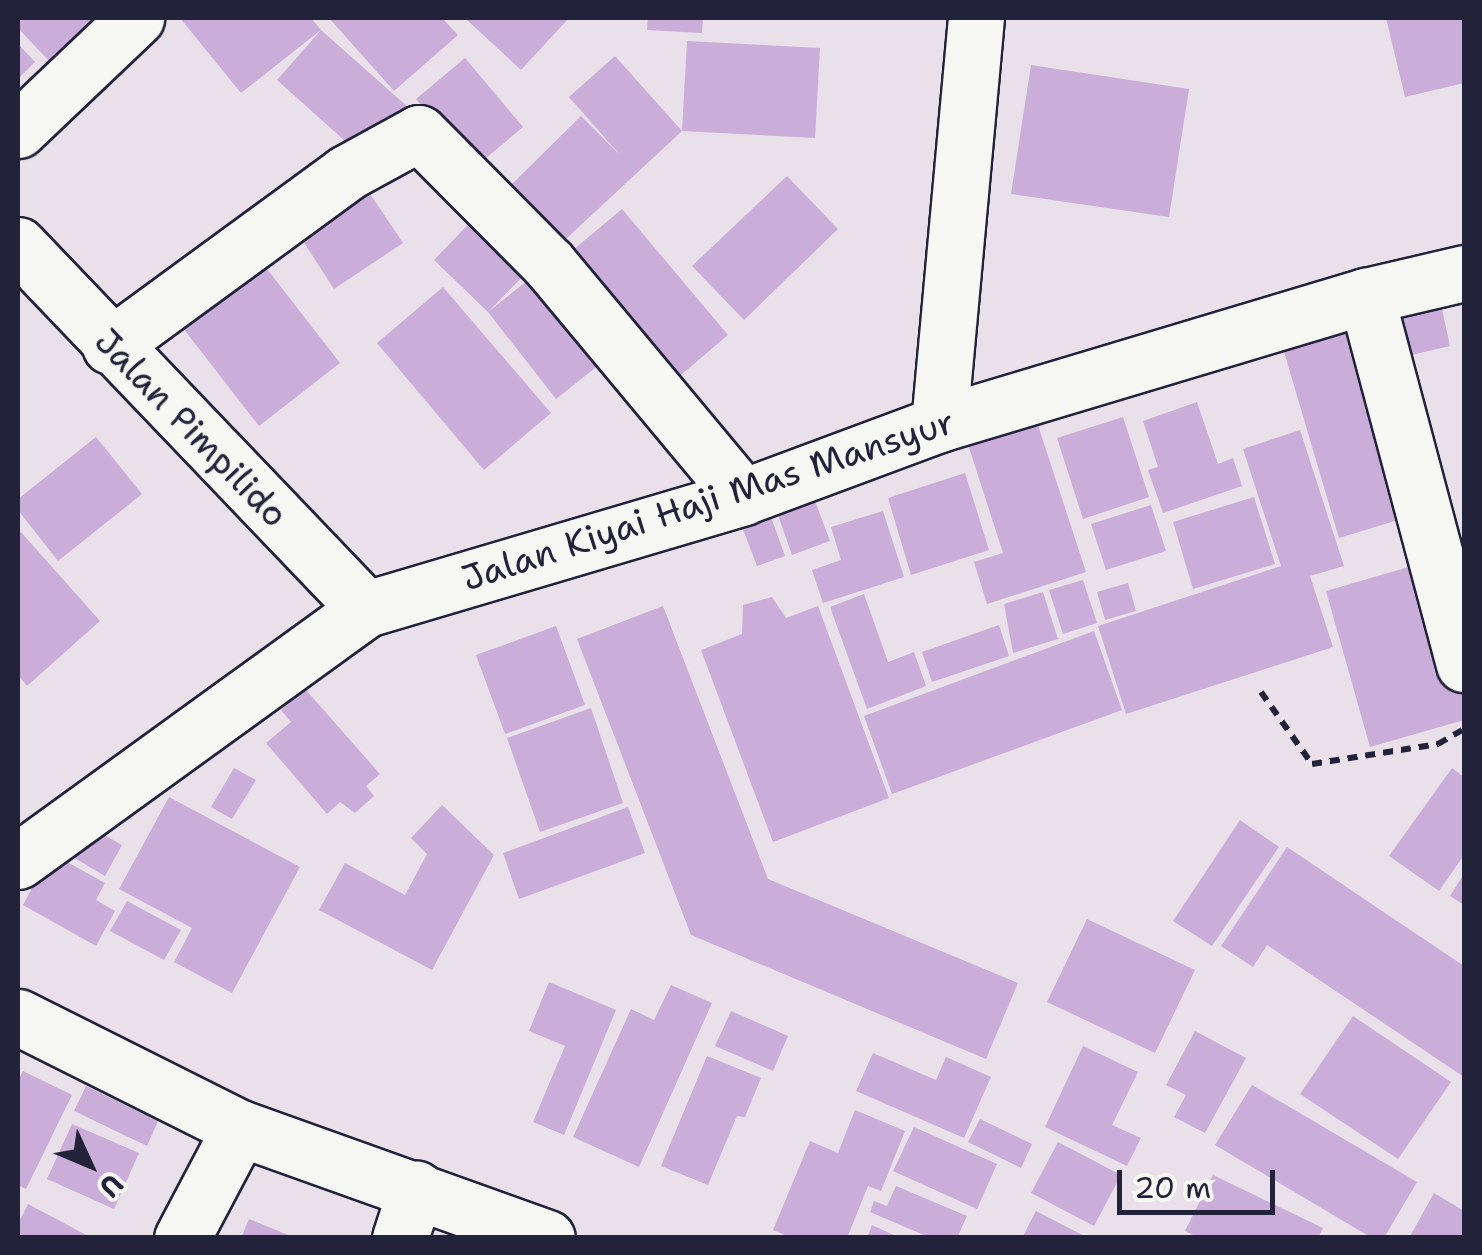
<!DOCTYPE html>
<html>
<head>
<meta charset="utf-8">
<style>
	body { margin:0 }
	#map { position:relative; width:1482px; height:1255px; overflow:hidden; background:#e9e0ea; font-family:"Shantell Sans",sans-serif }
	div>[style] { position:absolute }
	.building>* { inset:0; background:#caadd9 }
	.path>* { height:6px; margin-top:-3px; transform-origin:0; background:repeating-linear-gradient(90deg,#22223b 0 10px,transparent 0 18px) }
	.roads { filter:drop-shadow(2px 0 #22223b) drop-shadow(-2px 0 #22223b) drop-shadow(0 2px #22223b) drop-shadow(0 -2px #22223b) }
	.minor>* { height:55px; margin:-27.5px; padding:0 27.5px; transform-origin:27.5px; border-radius:27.5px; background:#f6f6f2 }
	span { translate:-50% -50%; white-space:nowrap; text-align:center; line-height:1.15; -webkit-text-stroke:9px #f6f6f2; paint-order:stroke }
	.street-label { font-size:35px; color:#22223b }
	.frame { position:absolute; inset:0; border:20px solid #22223b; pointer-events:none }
	.north { position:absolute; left:40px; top:1115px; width:100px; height:100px; -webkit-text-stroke:8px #f6f6f2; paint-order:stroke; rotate:134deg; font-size:28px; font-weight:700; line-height:40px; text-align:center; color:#22223b }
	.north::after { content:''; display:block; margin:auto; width:35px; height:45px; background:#22223b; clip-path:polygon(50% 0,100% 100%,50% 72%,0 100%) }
	.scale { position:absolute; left:1117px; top:1170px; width:158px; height:45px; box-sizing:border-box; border:5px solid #22223b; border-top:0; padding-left:12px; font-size:30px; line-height:35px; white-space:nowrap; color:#22223b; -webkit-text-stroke:8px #f6f6f2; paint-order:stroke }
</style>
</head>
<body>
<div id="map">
	<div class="building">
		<i style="clip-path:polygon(18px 18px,96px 18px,49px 61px,18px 28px)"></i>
		<i style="clip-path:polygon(180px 18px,311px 18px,321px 30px,241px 93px)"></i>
		<i style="clip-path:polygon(329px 18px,442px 18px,458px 35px,394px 91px)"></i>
		<i style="clip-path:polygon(469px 18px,569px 18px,521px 70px,467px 20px)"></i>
		<i style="clip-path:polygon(648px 18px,703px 18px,702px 33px,647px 30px)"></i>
		<i style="clip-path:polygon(1386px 18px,1464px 18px,1464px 83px,1405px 97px)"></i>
		<i style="clip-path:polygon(321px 30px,409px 108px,364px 158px,277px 80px)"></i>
		<i style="clip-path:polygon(687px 41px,820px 48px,815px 138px,682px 131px,553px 251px,500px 196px,581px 116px,620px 155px,569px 97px,615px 56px,682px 131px)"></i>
		<i style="clip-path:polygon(18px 44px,35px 62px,18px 79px)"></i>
		<i style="clip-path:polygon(465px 58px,523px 127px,474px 168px,416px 99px)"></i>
		<i style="clip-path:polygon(1031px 65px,1189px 89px,1169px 217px,1011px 194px)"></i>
		<i style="clip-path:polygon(358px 176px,403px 243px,334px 289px,290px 221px)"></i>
		<i style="clip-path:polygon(787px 176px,838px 229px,744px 320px,692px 266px)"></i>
		<i style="clip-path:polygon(485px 207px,539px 260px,488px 312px,537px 273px,605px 360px,556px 399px,488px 312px,434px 260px)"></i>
		<i style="clip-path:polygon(622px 209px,728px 335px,662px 391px,555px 265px)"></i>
		<i style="clip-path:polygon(253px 251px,340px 363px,259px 426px,172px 314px)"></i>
		<i style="clip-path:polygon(443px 287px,551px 413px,484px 470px,377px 343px)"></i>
		<i style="clip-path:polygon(1438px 291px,1450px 346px,1407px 356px,1395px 301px)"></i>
		<i style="clip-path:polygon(1360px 320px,1418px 514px,1339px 538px,1282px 345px)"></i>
		<i style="clip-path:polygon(1197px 402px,1218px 464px,1233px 458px,1242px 486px,1163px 513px,1148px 470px,1158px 467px,1143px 421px)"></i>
		<i style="clip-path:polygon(1034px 413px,1086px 572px,987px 604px,974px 562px,1003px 553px,965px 435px)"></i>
		<i style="clip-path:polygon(1123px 417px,1149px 497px,1083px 519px,1057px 438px)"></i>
		<i style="clip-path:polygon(1300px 430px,1344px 566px,1310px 576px,1333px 647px,1126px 714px,1098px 626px,1281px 566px,1243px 449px)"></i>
		<i style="clip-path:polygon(96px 437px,142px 494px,58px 561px,18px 510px,18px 499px)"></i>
		<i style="clip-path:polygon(965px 473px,989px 550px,911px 575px,888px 498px)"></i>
		<i style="clip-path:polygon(809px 485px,830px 541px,792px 555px,772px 498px)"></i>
		<i style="clip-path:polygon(1254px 497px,1275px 564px,1193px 589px,1173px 522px)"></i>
		<i style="clip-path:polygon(766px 503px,785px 556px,757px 566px,737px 514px)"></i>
		<i style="clip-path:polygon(1151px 505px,1166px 551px,1106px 570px,1091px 524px)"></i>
		<i style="clip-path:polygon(883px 511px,904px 577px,823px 603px,812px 570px,841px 560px,831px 527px)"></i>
		<i style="clip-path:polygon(21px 532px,100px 621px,27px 686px,18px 675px,18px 535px)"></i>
		<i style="clip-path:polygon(1426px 562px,1464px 695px,1464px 720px,1370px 747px,1326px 591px)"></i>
		<i style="clip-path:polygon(1083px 580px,1097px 623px,1063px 634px,1049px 590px)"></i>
		<i style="clip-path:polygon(1128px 583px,1136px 611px,1105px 620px,1097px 592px)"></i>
		<i style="clip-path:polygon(1043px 592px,1058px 639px,1013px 653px,1004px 604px)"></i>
		<i style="clip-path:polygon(864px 594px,888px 662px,914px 652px,926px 686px,867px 709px,830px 607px)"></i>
		<i style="clip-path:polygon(772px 597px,786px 618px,818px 606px,889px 798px,773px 842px,701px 650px,742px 634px,743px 605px)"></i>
		<i style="clip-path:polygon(663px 606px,768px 879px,1018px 983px,986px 1059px,691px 935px,577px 639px)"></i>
		<i style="clip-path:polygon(999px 625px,1009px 656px,932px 682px,922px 652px)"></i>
		<i style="clip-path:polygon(556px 626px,585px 705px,505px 734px,476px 655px)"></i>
		<i style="clip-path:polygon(1094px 631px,1122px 710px,892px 794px,864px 716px)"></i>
		<i style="clip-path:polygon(305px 689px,380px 774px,366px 786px,374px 796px,355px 813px,340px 802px,327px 814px,266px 743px,291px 722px,281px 710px)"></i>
		<i style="clip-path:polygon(591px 708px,623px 803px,540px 832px,507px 738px)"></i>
		<i style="clip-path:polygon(234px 768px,256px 780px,232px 819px,211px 807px)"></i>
		<i style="clip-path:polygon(1452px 768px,1464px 777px,1464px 855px,1439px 891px,1389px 856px)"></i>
		<i style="clip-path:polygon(169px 797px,300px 867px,232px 993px,174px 962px,192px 928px,119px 889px)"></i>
		<i style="clip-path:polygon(442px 805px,494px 855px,432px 970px,319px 910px,345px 863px,405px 895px,427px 854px,411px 838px)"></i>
		<i style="clip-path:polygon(628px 807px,645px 853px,519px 899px,503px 853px)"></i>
		<i style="clip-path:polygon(1240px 820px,1279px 847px,1212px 946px,1173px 921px)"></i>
		<i style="clip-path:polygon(88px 826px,122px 845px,105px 876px,71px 856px)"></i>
		<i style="clip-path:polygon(1287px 847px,1464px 966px,1464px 1077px,1267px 945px,1253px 967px,1221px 946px)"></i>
		<i style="clip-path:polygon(51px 853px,105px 883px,96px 900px,115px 911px,96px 946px,23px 905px)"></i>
		<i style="clip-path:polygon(1464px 874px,1464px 905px,1450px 896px)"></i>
		<i style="clip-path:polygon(127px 901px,181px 930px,164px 960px,110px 931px)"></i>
		<i style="clip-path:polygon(1087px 919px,1195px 970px,1155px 1053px,1047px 1002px)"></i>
		<i style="clip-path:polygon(549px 982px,616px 1010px,564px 1135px,533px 1122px,565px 1046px,529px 1031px)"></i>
		<i style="clip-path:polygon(671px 985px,712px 1003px,639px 1167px,573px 1137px,631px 1009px,654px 1020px)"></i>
		<i style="clip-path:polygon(731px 1011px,788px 1036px,773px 1071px,715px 1046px)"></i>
		<i style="clip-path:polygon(1353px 1016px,1451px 1082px,1398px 1159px,1300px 1094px)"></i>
		<i style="clip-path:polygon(1195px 1031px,1246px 1058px,1205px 1133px,1174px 1117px,1186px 1095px,1166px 1085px)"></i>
		<i style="clip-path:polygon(1083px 1046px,1138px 1072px,1112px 1125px,1141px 1138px,1127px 1166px,1045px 1127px)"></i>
		<i style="clip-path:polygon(873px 1053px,936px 1080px,946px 1057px,991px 1077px,964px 1138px,856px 1091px)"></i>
		<i style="clip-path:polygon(707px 1056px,761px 1078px,745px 1117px,737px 1116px,708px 1185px,661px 1166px)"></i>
		<i style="clip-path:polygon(23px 1071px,72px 1095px,26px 1189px,18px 1185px,18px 1081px)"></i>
		<i style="clip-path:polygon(1252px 1085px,1417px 1182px,1384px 1238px,1372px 1238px,1215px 1145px)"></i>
		<i style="clip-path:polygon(86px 1086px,158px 1121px,147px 1146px,74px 1111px)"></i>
		<i style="clip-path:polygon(855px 1110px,905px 1131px,881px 1191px,868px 1186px,847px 1238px,792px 1238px,773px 1230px,810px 1141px,838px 1153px)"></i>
		<i style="clip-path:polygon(980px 1119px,1032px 1144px,1021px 1168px,968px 1142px)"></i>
		<i style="clip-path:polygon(72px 1124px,139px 1153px,114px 1209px,47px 1179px)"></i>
		<i style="clip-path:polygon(914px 1127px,997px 1164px,977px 1209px,893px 1171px)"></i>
		<i style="clip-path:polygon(1058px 1142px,1121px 1175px,1094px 1226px,1031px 1193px)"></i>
		<i style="clip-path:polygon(1213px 1175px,1323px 1228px,1318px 1238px,1199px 1238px,1185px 1231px)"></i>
		<i style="clip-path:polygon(896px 1186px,967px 1216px,957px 1238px,931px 1238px,870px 1212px,874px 1201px,887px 1206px)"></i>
		<i style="clip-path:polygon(1434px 1193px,1464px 1211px,1464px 1238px,1409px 1238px)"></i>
		<i style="clip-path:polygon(28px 1204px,92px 1238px,18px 1238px,18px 1224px)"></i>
		<i style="clip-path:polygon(1036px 1211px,1088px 1238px,1022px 1238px)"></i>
		<i style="clip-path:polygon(249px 1219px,293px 1237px,293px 1238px,241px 1238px)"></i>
		<i style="clip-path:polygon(872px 1225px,900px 1238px,867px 1238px)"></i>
	</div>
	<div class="path">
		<i style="left:1261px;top:692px;width:88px;rotate:54.7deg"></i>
		<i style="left:1312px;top:764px;width:128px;rotate:-9deg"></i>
		<i style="left:1438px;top:744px;width:30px;rotate:-30deg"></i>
	</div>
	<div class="roads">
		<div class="minor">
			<i style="left:18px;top:130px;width:163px;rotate:-43.5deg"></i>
			<i style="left:18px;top:245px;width:504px;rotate:46.29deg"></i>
			<i style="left:1366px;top:296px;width:381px;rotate:75.1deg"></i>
			<i style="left:110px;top:346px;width:293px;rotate:-36.2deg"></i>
			<i style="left:346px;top:173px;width:83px;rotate:-28.7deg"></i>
			<i style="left:419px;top:133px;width:185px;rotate:45.2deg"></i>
			<i style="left:549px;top:264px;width:303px;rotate:50.2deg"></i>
			<i style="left:939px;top:424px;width:408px;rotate:-84.8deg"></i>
			<i style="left:18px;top:861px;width:430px;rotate:-35.9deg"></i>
			<i style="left:366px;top:609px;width:393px;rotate:-16.5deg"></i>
			<i style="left:743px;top:497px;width:209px;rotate:-20.4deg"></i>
			<i style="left:939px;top:424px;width:446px;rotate:-16.7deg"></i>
			<i style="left:1366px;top:296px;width:101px;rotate:-13.2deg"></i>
			<i style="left:18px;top:1017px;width:248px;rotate:26.6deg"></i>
			<i style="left:240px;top:1128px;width:326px;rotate:19.7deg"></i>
			<i style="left:182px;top:1238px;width:124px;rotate:-62.2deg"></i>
			<i style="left:400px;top:1238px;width:52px;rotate:-71.9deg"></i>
		</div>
	</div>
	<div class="street-label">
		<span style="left:191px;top:428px;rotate:46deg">Jalan Pimpilido</span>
		<span style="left:708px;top:500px;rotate:-18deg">Jalan Kiyai Haji Mas Mansyur</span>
	</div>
	<div class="frame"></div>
	<div class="north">U</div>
	<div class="scale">20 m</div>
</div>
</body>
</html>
